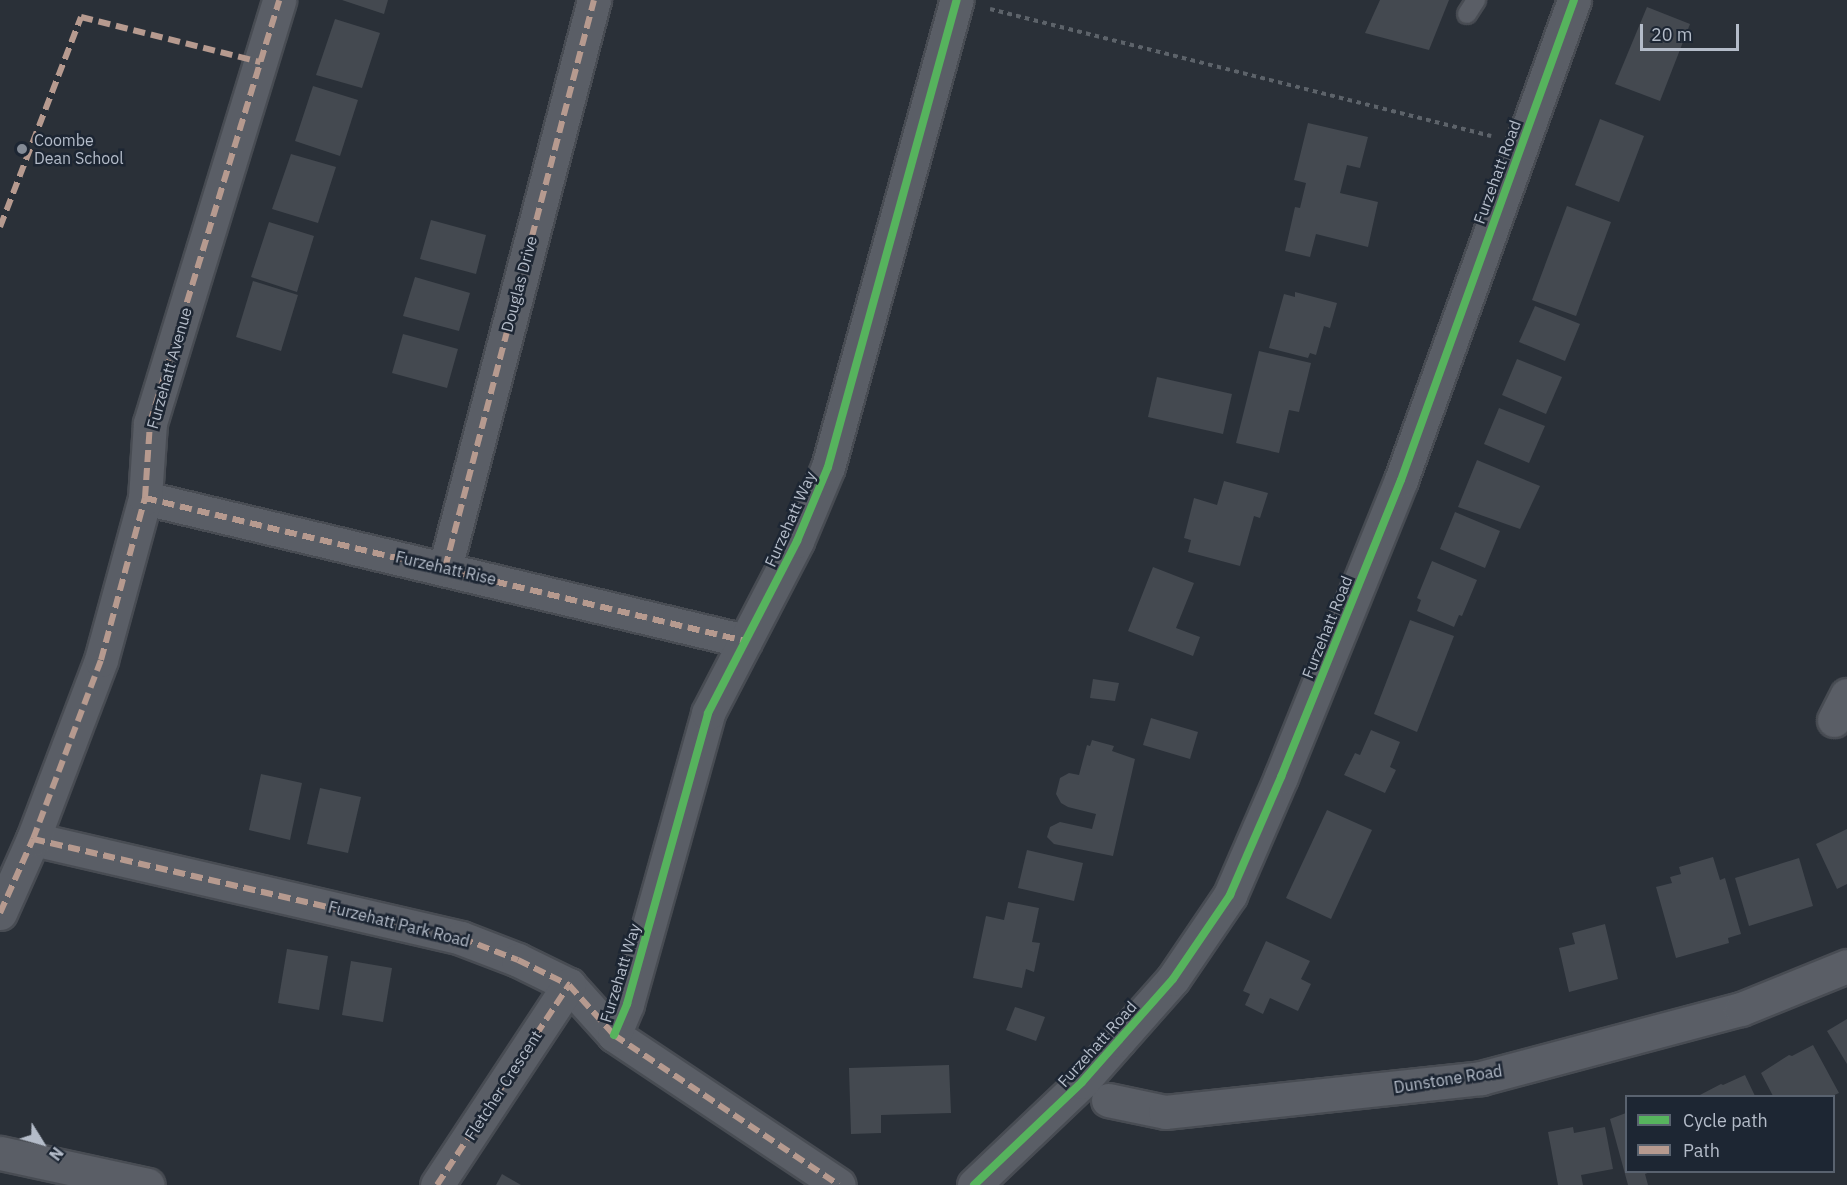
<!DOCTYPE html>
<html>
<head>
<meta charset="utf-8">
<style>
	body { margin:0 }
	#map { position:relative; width:1847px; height:1185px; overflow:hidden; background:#2a3038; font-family:"IBM Plex Sans",sans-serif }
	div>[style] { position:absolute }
	.building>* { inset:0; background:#444950 }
	.path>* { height:4px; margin-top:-2px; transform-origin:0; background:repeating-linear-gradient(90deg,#5d636a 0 4.5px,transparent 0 9px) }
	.roads { filter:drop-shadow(2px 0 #484c53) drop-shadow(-2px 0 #484c53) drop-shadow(0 2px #484c53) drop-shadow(0 -2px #484c53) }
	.service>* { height:18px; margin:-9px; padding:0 9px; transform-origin:9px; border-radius:9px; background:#5a5e66 }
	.minor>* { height:33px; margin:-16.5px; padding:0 16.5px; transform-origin:16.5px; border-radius:16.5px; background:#5a5e66 }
	.tertiary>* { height:33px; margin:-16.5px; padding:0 16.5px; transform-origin:16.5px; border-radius:16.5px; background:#5a5e66 }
	.quiet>* { height:6px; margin-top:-3px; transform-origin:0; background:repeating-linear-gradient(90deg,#b69a8f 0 12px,transparent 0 18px) }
	.cycleway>* { height:8px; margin:-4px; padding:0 4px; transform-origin:4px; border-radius:4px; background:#56b35d }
	.dots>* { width:16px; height:16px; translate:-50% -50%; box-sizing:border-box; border:3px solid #1d2633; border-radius:50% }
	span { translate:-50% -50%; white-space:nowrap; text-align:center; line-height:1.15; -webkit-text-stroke:5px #1d2633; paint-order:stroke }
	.poi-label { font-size:16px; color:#b4bcc9 }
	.left { translate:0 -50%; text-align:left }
	.street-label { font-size:16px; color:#b4bcc9 }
	.legend { position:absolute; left:1625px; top:1095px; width:210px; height:78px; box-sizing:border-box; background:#1d2633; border:2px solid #59626f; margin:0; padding:8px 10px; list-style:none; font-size:18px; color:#b4bcc9 }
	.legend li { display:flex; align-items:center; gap:12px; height:30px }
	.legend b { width:30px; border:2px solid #59626f }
	.north { position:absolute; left:12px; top:1113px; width:60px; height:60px; -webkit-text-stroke:4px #1d2633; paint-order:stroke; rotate:127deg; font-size:16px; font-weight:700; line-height:24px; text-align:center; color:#b4bcc9 }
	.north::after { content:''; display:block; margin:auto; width:21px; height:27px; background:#b4bcc9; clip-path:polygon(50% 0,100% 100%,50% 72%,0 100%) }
	.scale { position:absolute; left:1640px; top:24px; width:99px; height:27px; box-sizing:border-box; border:3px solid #b4bcc9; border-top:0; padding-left:8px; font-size:18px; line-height:21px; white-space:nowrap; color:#b4bcc9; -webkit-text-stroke:4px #1d2633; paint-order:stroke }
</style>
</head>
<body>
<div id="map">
	<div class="building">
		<i style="clip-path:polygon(342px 0,388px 0,384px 14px)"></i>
		<i style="clip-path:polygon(1380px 0,1449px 0,1429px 50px,1365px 33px)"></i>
		<i style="clip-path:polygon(1647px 7px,1690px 24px,1660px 101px,1615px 84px)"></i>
		<i style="clip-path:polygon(335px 19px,380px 33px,362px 88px,316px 75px)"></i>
		<i style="clip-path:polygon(313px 86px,358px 100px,340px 156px,295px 141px)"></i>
		<i style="clip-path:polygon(1600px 119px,1644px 136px,1619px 202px,1575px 185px)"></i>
		<i style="clip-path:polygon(1308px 123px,1368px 137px,1360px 168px,1347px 165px,1340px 193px,1378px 202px,1368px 247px,1316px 234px,1310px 257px,1285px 251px,1295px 207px,1300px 208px,1306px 183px,1294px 180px)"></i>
		<i style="clip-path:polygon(291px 154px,336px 167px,318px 223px,272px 209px)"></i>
		<i style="clip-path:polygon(1567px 206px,1611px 222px,1576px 316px,1532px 300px)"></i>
		<i style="clip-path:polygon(431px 220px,486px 235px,476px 274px,420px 259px)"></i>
		<i style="clip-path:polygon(269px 222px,314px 236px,297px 292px,251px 277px)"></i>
		<i style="clip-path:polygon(415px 277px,470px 293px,459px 331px,403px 316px)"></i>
		<i style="clip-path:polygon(253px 281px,298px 295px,281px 351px,236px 337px)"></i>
		<i style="clip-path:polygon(1295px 292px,1337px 303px,1330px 328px,1324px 326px,1316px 355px,1310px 353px,1308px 358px,1269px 348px,1284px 294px,1295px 297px)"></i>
		<i style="clip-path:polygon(1535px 306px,1580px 324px,1565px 361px,1519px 342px)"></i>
		<i style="clip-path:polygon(403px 334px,458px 349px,447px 388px,392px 373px)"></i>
		<i style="clip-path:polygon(1259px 351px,1311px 363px,1299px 412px,1289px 410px,1279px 453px,1236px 443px)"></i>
		<i style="clip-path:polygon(1517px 359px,1562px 377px,1546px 414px,1502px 395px)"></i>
		<i style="clip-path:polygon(1157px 377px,1232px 394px,1223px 434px,1148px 417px)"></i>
		<i style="clip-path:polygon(1499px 408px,1545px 426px,1529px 463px,1484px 444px)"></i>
		<i style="clip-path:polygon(1477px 460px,1540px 486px,1520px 529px,1458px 507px)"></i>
		<i style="clip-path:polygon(1224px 481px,1268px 493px,1260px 518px,1254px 516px,1240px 566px,1188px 552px,1191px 540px,1184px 538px,1194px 498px,1217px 505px)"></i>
		<i style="clip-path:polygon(1455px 512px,1500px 531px,1485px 568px,1440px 549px)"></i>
		<i style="clip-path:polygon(1432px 561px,1477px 580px,1462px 616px,1459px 615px,1454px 627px,1417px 611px,1421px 600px,1417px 598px)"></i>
		<i style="clip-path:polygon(1153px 567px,1194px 583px,1176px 628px,1200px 637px,1193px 656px,1128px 631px)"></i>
		<i style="clip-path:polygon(1410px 620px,1454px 636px,1417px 732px,1374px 714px)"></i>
		<i style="clip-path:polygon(1093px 679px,1119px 683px,1115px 701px,1090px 698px)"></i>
		<i style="clip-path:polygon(1151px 718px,1198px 732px,1190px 759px,1143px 745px)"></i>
		<i style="clip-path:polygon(1371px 730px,1400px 742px,1390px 767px,1396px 770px,1385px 793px,1344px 775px,1355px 753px,1360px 755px)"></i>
		<i style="clip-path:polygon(1092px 740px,1114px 746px,1112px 751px,1135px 759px,1113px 856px,1054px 844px,1047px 837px,1050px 827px,1060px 822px,1092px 829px,1096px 814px,1068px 807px,1061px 803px,1056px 794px,1060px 778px,1069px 773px,1079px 775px,1087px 745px,1090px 746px)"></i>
		<i style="clip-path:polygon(261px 774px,302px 783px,290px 840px,249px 830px)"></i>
		<i style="clip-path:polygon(320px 788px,361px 797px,348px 853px,307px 844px)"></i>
		<i style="clip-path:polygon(1327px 810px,1372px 830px,1331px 919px,1286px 898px)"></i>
		<i style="clip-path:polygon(1847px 829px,1847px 884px,1837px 889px,1816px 844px)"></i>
		<i style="clip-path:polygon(1027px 850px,1083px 863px,1074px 901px,1018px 888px)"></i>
		<i style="clip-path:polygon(1713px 857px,1720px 880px,1725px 878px,1741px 934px,1728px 938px,1729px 943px,1676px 958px,1656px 887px,1672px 883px,1670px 877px,1681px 874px,1679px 867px)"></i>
		<i style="clip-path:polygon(1799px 858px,1813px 906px,1749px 926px,1735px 878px)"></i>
		<i style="clip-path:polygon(1008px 902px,1039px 908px,1032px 942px,1040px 943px,1034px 972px,1026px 969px,1022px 988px,973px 978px,986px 916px,1004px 920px)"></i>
		<i style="clip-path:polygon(1605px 924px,1618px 979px,1569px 992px,1559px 948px,1575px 944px,1572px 933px)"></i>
		<i style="clip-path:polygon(1266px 941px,1310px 961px,1301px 979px,1311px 984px,1298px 1011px,1270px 998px,1263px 1014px,1245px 1005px,1250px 994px,1243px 991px)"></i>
		<i style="clip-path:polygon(287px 949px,328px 956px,319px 1010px,278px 1003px)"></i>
		<i style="clip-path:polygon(351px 961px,392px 968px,383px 1022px,342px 1015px)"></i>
		<i style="clip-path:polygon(1015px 1007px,1045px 1017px,1036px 1041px,1006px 1030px)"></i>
		<i style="clip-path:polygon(1847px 1019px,1847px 1064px,1827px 1031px)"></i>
		<i style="clip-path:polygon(1813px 1045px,1839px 1093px,1832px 1096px,1773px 1096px,1761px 1073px,1789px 1055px,1792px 1056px)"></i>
		<i style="clip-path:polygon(949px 1065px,951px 1113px,881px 1115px,881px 1133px,851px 1134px,849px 1068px)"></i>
		<i style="clip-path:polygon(1745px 1075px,1755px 1096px,1698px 1096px,1721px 1084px,1723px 1085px)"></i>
		<i style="clip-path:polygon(1626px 1113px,1626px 1172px,1650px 1172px,1645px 1174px,1648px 1185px,1628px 1185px,1610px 1119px)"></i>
		<i style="clip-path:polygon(1573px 1127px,1574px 1133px,1605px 1127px,1613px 1169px,1581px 1175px,1583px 1185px,1558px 1185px,1548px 1132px)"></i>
		<i style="clip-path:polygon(502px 1174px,521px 1185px,496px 1185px)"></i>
	</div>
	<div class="path">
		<i style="left:990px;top:9px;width:517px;rotate:14.22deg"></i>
	</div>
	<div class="roads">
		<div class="service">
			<i style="left:1467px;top:14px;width:17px;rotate:-57deg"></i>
		</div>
		<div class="minor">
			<i style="left:145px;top:498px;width:617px;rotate:13.41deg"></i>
			<i style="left:445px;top:568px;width:587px;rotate:-75.3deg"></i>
			<i style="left:1834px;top:720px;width:28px;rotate:-63deg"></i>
			<i style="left:33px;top:839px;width:439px;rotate:13deg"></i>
			<i style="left:461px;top:938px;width:61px;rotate:21.1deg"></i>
			<i style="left:518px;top:960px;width:57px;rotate:26.1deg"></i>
			<i style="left:569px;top:985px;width:67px;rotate:48deg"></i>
			<i style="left:614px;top:1035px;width:270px;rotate:33.7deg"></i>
			<i style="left:0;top:913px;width:81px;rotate:-66deg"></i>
			<i style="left:33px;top:839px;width:191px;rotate:-69.2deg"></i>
			<i style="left:101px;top:660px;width:168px;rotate:-74.8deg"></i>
			<i style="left:145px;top:498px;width:75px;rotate:-86.2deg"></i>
			<i style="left:150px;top:423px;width:442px;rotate:-73deg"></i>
			<i style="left:614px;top:1035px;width:34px;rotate:-67deg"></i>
			<i style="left:627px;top:1004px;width:302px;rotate:-74.4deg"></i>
			<i style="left:708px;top:713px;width:194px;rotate:-62.6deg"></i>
			<i style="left:797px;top:541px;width:80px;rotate:-67.3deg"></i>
			<i style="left:828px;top:467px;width:484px;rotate:-74.6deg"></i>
			<i style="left:1108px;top:1100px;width:58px;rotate:11.9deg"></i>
			<i style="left:1165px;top:1112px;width:318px;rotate:-6.1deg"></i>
			<i style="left:1481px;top:1078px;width:269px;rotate:-14.9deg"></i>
			<i style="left:1741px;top:1009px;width:114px;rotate:-22.1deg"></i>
			<i style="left:0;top:1153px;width:151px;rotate:12.2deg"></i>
			<i style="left:437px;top:1185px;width:240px;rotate:-56.6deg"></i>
		</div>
		<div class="tertiary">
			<i style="left:974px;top:1185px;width:149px;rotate:-43.6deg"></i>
			<i style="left:1082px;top:1082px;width:56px;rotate:-48.6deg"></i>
			<i style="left:1119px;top:1040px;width:81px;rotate:-48.5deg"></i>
			<i style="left:1173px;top:979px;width:102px;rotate:-55.8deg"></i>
			<i style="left:1230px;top:895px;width:129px;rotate:-66.6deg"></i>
			<i style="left:1281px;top:777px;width:320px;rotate:-68deg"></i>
			<i style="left:1401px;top:480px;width:510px;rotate:-70.18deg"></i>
		</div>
	</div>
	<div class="quiet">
		<i style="left:0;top:227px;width:225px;rotate:-68.9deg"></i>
		<i style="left:81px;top:17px;width:185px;rotate:14.1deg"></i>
		<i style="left:145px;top:498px;width:617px;rotate:13.41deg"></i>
		<i style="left:445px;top:568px;width:587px;rotate:-75.3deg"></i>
		<i style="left:33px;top:839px;width:439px;rotate:13deg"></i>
		<i style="left:461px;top:938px;width:61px;rotate:21.1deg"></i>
		<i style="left:518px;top:960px;width:57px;rotate:26.1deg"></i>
		<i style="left:569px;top:985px;width:67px;rotate:48deg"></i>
		<i style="left:614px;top:1035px;width:270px;rotate:33.7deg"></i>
		<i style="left:0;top:913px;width:81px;rotate:-66deg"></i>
		<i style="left:33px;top:839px;width:191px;rotate:-69.2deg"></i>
		<i style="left:101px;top:660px;width:168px;rotate:-74.8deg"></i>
		<i style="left:145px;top:498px;width:75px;rotate:-86.2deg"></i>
		<i style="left:150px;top:423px;width:442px;rotate:-73deg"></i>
		<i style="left:437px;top:1185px;width:240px;rotate:-56.6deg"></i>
	</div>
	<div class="cycleway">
		<i style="left:614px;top:1035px;width:34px;rotate:-67deg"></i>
		<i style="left:627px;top:1004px;width:302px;rotate:-74.4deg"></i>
		<i style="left:708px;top:713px;width:194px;rotate:-62.6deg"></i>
		<i style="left:797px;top:541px;width:80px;rotate:-67.3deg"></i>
		<i style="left:828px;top:467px;width:484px;rotate:-74.6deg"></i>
		<i style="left:974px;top:1185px;width:149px;rotate:-43.6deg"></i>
		<i style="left:1082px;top:1082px;width:56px;rotate:-48.6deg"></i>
		<i style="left:1119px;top:1040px;width:81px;rotate:-48.5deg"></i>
		<i style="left:1173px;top:979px;width:102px;rotate:-55.8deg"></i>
		<i style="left:1230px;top:895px;width:129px;rotate:-66.6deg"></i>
		<i style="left:1281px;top:777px;width:320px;rotate:-68deg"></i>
		<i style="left:1401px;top:480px;width:510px;rotate:-70.18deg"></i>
	</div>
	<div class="dots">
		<i style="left:22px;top:149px;background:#848b96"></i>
	</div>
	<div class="poi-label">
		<span class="left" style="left:34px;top:149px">Coombe<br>Dean School</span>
	</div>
	<div class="street-label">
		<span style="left:1497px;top:172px;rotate:-70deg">Furzehatt Road</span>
		<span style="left:519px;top:284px;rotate:-75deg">Douglas Drive</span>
		<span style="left:169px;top:368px;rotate:-74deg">Furzehatt Avenue</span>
		<span style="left:790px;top:519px;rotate:-66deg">Furzehatt Way</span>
		<span style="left:446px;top:568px;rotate:13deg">Furzehatt Rise</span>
		<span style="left:1327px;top:627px;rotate:-68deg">Furzehatt Road</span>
		<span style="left:399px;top:924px;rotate:14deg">Furzehatt Park Road</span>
		<span style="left:620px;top:973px;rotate:-73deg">Furzehatt Way</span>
		<span style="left:1097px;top:1044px;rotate:-48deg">Furzehatt Road</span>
		<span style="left:1448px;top:1079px;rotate:-9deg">Dunstone Road</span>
		<span style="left:503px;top:1085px;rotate:-57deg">Fletcher Crescent</span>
	</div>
	<ul class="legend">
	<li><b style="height:8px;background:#56b35d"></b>Cycle path</li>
	<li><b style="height:8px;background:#b69a8f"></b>Path</li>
	</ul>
	<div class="north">N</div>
	<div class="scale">20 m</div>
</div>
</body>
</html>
